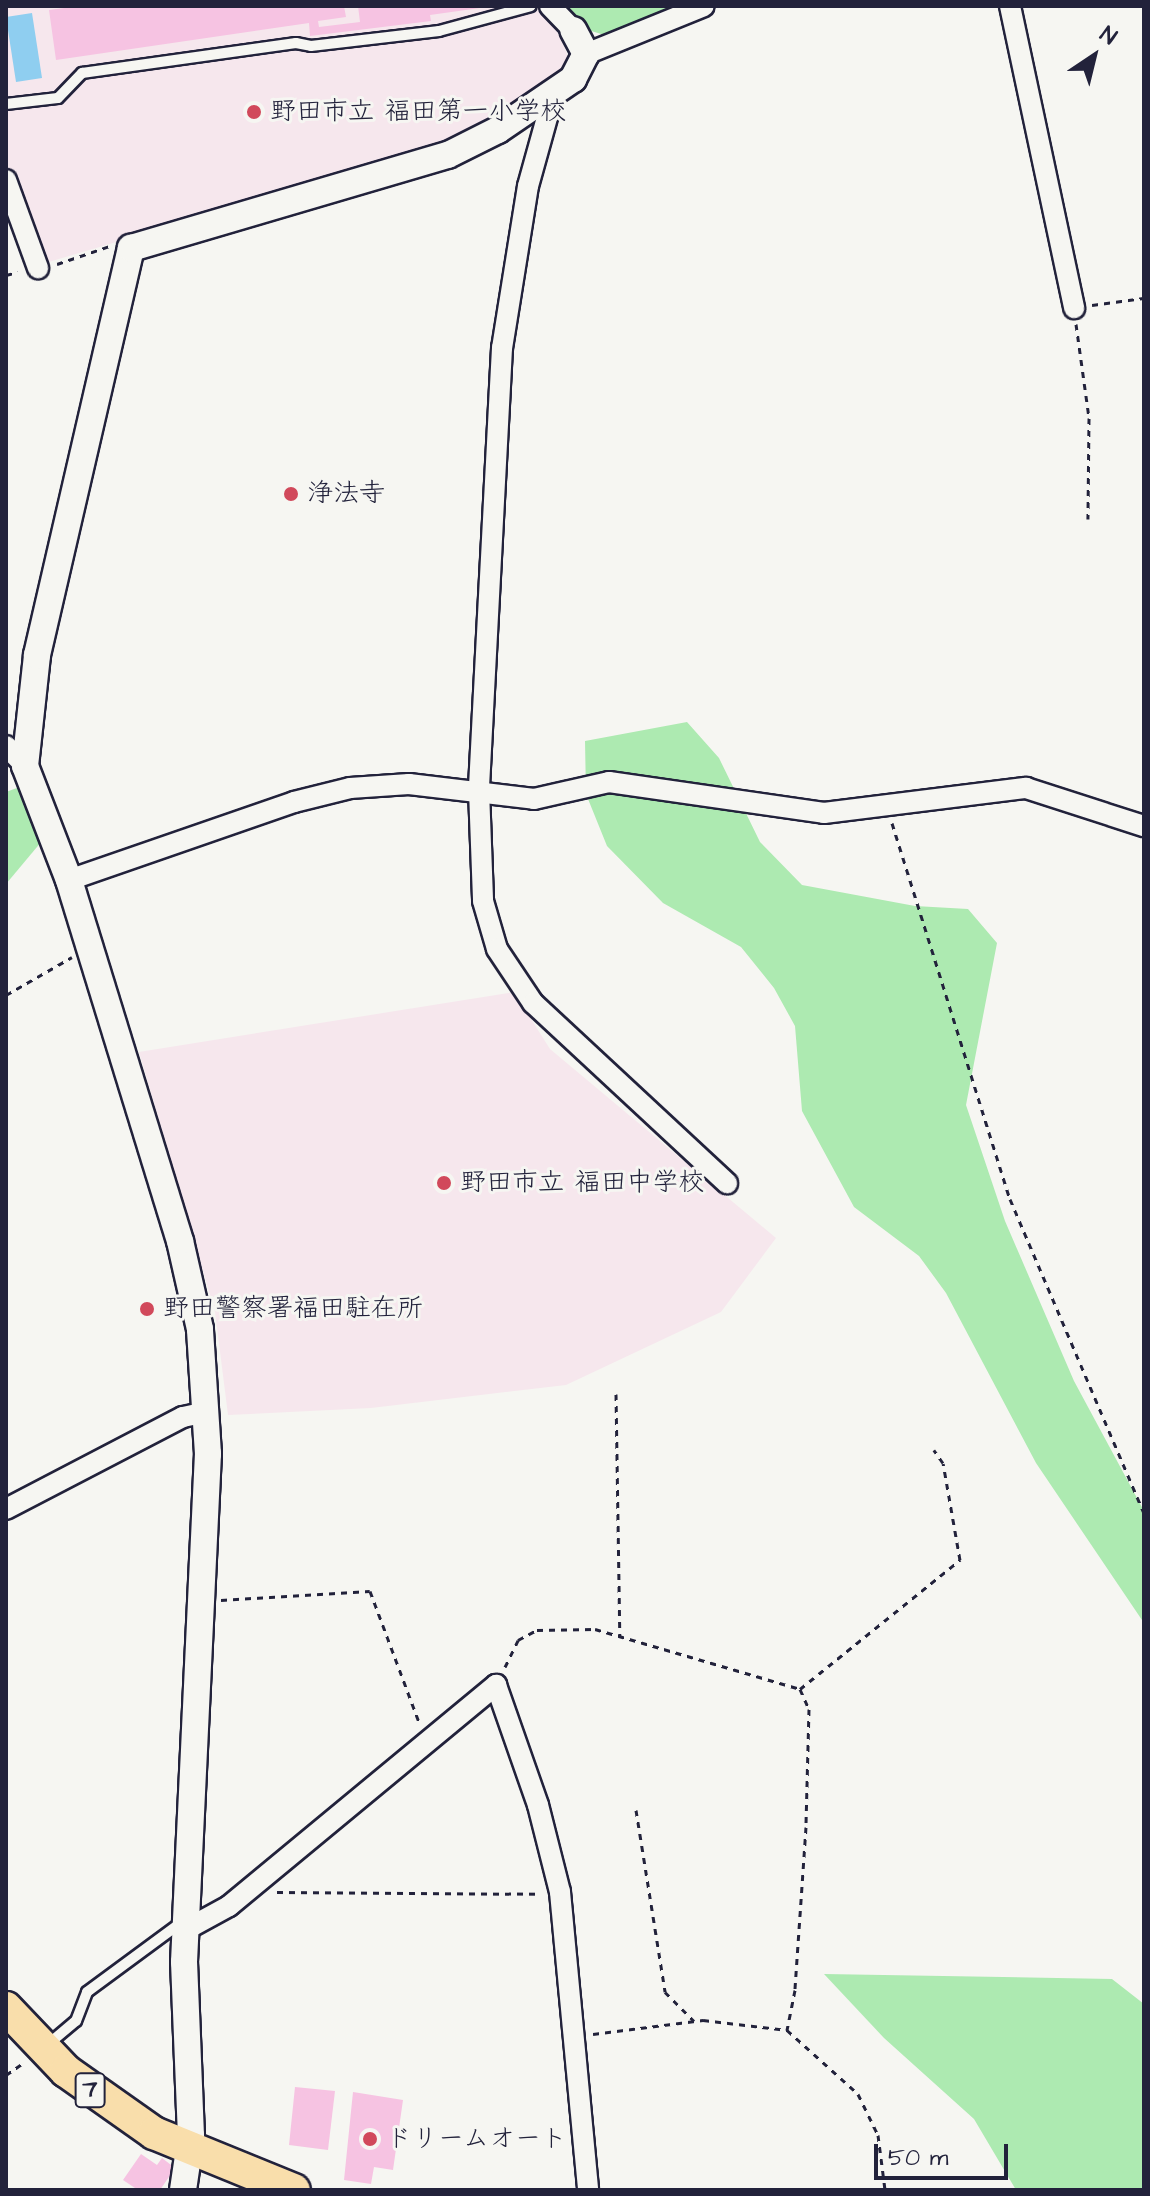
<!DOCTYPE html>
<html>
<head>
<meta charset="utf-8">
<style>
	body { margin:0 }
	#map { position:relative; width:1150px; height:2196px; overflow:hidden; background:#f6f6f2; font-family:"Architects Daughter","Klee One",sans-serif }
	div>[style] { position:absolute }
	.built>* { inset:0; background:#f6e7ed }
	.green>* { inset:0; background:#adeab1 }
	.water>* { inset:0; background:#8fcef0 }
	.building>* { inset:0; background:#f6c3e2 }
	.path>* { height:3px; margin-top:-1.5px; transform-origin:0; background:repeating-linear-gradient(90deg,#22223b 0 6px,transparent 0 12px) }
	.roads { filter:drop-shadow(2px 0 #22223b) drop-shadow(-2px 0 #22223b) drop-shadow(0 2px #22223b) drop-shadow(0 -2px #22223b) }
	.service>* { height:10px; margin:-5px; padding:0 5px; transform-origin:5px; border-radius:5px; background:#f6f6f2 }
	.minor>* { height:20px; margin:-10px; padding:0 10px; transform-origin:10px; border-radius:10px; background:#f6f6f2 }
	.tertiary>* { height:26px; margin:-13px; padding:0 13px; transform-origin:13px; border-radius:13px; background:#f6f6f2 }
	.primary>* { height:32px; margin:-16px; padding:0 16px; transform-origin:16px; border-radius:16px; background:#f9deab }
	.dots>* { width:22px; height:22px; translate:-50% -50%; box-sizing:border-box; border:4px solid #f6f6f2; border-radius:50% }
	span { translate:-50% -50%; white-space:nowrap; text-align:center; line-height:1.15; -webkit-text-stroke:6px #f6f6f2; paint-order:stroke }
	.shield-label span { padding:2px 6px; background:#f6f6f2; border:2px solid; border-radius:6px; -webkit-text-stroke-width:0 }
	.shield-label { font-size:24px; color:#22223b; font-weight:700 }
	.poi-label { font-size:26px; color:#22223b }
	.left { translate:0 -50%; text-align:left }
	.frame { position:absolute; inset:0; border:8px solid #22223b; pointer-events:none }
	.north { position:absolute; left:1054px; top:16px; width:80px; height:80px; -webkit-text-stroke:6px #f6f6f2; paint-order:stroke; rotate:35deg; font-size:22px; font-weight:700; line-height:32px; text-align:center; color:#22223b }
	.north::after { content:''; display:block; margin:auto; width:28px; height:36px; background:#22223b; clip-path:polygon(50% 0,100% 100%,50% 72%,0 100%) }
	.scale { position:absolute; left:874px; top:2144px; width:134px; height:36px; box-sizing:border-box; border:4px solid #22223b; border-top:0; padding-left:10px; font-size:24px; line-height:28px; white-space:nowrap; color:#22223b; -webkit-text-stroke:6px #f6f6f2; paint-order:stroke }
</style>
</head>
<body>
<div id="map">
	<div class="built">
		<i style="clip-path:polygon(6px 6px,535px 6px,557px 31px,568px 56px,563px 72px,554px 80px,451px 143px,42px 264px,6px 168px)"></i>
		<i style="clip-path:polygon(514px 992px,550px 1049px,776px 1238px,721px 1312px,566px 1385px,371px 1408px,228px 1415px,215px 1312px,139px 1052px)"></i>
	</div>
	<div class="green">
		<i style="clip-path:polygon(558px 6px,672px 6px,608px 36px,581px 28px)"></i>
		<i style="clip-path:polygon(687px 722px,719px 758px,760px 842px,802px 885px,915px 906px,968px 909px,997px 943px,966px 1105px,1005px 1221px,1074px 1381px,1144px 1511px,1144px 1623px,1036px 1463px,946px 1293px,919px 1256px,854px 1207px,802px 1111px,795px 1026px,774px 988px,741px 947px,663px 903px,607px 846px,586px 794px,585px 741px)"></i>
		<i style="clip-path:polygon(25px 785px,42px 841px,6px 884px,6px 792px)"></i>
		<i style="clip-path:polygon(824px 1974px,1112px 1979px,1144px 2004px,1144px 2190px,1016px 2190px,974px 2119px,884px 2038px)"></i>
	</div>
	<div class="water">
		<i style="clip-path:polygon(32px 13px,42px 78px,16px 82px,6px 17px)"></i>
	</div>
	<div class="building">
		<i style="clip-path:polygon(80px 6px,344px 6px,346px 17px,318px 21px,319px 27px,360px 22px,358px 6px,480px 8px,430px 15px,431px 21px,310px 36px,309px 23px,56px 60px,49px 10px)"></i>
		<i style="clip-path:polygon(295px 2087px,335px 2091px,328px 2150px,289px 2145px)"></i>
		<i style="clip-path:polygon(353px 2092px,403px 2100px,393px 2170px,374px 2167px,371px 2184px,344px 2180px)"></i>
		<i style="clip-path:polygon(141px 2154px,157px 2165px,162px 2158px,175px 2168px,160px 2190px,138px 2190px,123px 2180px)"></i>
	</div>
	<div class="path">
		<i style="left:57px;top:264px;width:56px;rotate:-18.8deg"></i>
		<i style="left:6px;top:275px;width:12px;rotate:-14deg"></i>
		<i style="left:1092px;top:305px;width:52px;rotate:-7.7deg"></i>
		<i style="left:1076px;top:324px;width:95px;rotate:82.1deg"></i>
		<i style="left:1089px;top:418px;width:101px;rotate:90.6deg"></i>
		<i style="left:892px;top:823px;width:394px;rotate:72.6deg"></i>
		<i style="left:1010px;top:1199px;width:341px;rotate:66.9deg"></i>
		<i style="left:6px;top:995px;width:76px;rotate:-29.9deg"></i>
		<i style="left:616px;top:1394px;width:242px;rotate:89.1deg"></i>
		<i style="left:221px;top:1600px;width:149px;rotate:-3.5deg"></i>
		<i style="left:370px;top:1591px;width:143px;rotate:69.5deg"></i>
		<i style="left:505px;top:1667px;width:30px;rotate:-64deg"></i>
		<i style="left:518px;top:1640px;width:21px;rotate:-28deg"></i>
		<i style="left:537px;top:1630px;width:58px;rotate:-1deg"></i>
		<i style="left:595px;top:1629px;width:214px;rotate:16.3deg"></i>
		<i style="left:800px;top:1689px;width:22px;rotate:66deg"></i>
		<i style="left:809px;top:1709px;width:118px;rotate:91.5deg"></i>
		<i style="left:806px;top:1827px;width:163px;rotate:93.9deg"></i>
		<i style="left:795px;top:1990px;width:41px;rotate:101.3deg"></i>
		<i style="left:800px;top:1689px;width:206px;rotate:-38.9deg"></i>
		<i style="left:960px;top:1560px;width:98px;rotate:-99.9deg"></i>
		<i style="left:943px;top:1463px;width:16px;rotate:-125deg"></i>
		<i style="left:636px;top:1810px;width:184px;rotate:80.9deg"></i>
		<i style="left:665px;top:1992px;width:41px;rotate:45deg"></i>
		<i style="left:277px;top:1892px;width:264px;rotate:0.4deg"></i>
		<i style="left:593px;top:2034px;width:111px;rotate:-7.3deg"></i>
		<i style="left:703px;top:2020px;width:85px;rotate:6.8deg"></i>
		<i style="left:787px;top:2030px;width:96px;rotate:42deg"></i>
		<i style="left:858px;top:2094px;width:46px;rotate:64deg"></i>
		<i style="left:878px;top:2135px;width:55px;rotate:82.7deg"></i>
		<i style="left:6px;top:2075px;width:21px;rotate:-35deg"></i>
	</div>
	<div class="roads">
		<div class="service">
			<i style="left:6px;top:104px;width:52px;rotate:-6.6deg"></i>
			<i style="left:58px;top:98px;width:35px;rotate:-46deg"></i>
			<i style="left:82px;top:73px;width:216px;rotate:-8deg"></i>
			<i style="left:296px;top:43px;width:15px;rotate:11deg"></i>
			<i style="left:311px;top:46px;width:129px;rotate:-6.7deg"></i>
			<i style="left:439px;top:31px;width:95px;rotate:-15.2deg"></i>
			<i style="left:46px;top:2046px;width:39px;rotate:-40deg"></i>
			<i style="left:76px;top:2021px;width:31px;rotate:-69deg"></i>
			<i style="left:87px;top:1992px;width:118px;rotate:-36.4deg"></i>
		</div>
		<div class="minor">
			<i style="left:550px;top:6px;width:33px;rotate:46deg"></i>
			<i style="left:1010px;top:6px;width:309px;rotate:78deg"></i>
			<i style="left:586px;top:54px;width:127px;rotate:-22.1deg"></i>
			<i style="left:553px;top:96px;width:93px;rotate:105.5deg"></i>
			<i style="left:528px;top:186px;width:164px;rotate:99.1deg"></i>
			<i style="left:502px;top:348px;width:443px;rotate:93deg"></i>
			<i style="left:479px;top:790px;width:111px;rotate:87.9deg"></i>
			<i style="left:483px;top:901px;width:50px;rotate:73.7deg"></i>
			<i style="left:497px;top:949px;width:65px;rotate:56.3deg"></i>
			<i style="left:533px;top:1003px;width:265px;rotate:42.9deg"></i>
			<i style="left:6px;top:180px;width:94px;rotate:70deg"></i>
			<i style="left:6px;top:746px;width:28px;rotate:46deg"></i>
			<i style="left:69px;top:880px;width:238px;rotate:-19.1deg"></i>
			<i style="left:294px;top:802px;width:58px;rotate:-14deg"></i>
			<i style="left:350px;top:788px;width:59px;rotate:-3.9deg"></i>
			<i style="left:409px;top:784px;width:126px;rotate:6.8deg"></i>
			<i style="left:534px;top:799px;width:77px;rotate:-12.8deg"></i>
			<i style="left:609px;top:782px;width:217px;rotate:8.2deg"></i>
			<i style="left:824px;top:813px;width:204px;rotate:-7.1deg"></i>
			<i style="left:1026px;top:788px;width:124px;rotate:17.9deg"></i>
			<i style="left:6px;top:1509px;width:199px;rotate:-27.5deg"></i>
			<i style="left:183px;top:1417px;width:25px;rotate:-12deg"></i>
			<i style="left:187px;top:1929px;width:48px;rotate:-28.7deg"></i>
			<i style="left:229px;top:1906px;width:347px;rotate:-39.6deg"></i>
			<i style="left:496px;top:1685px;width:127px;rotate:70.7deg"></i>
			<i style="left:538px;top:1805px;width:90px;rotate:75.8deg"></i>
			<i style="left:560px;top:1892px;width:299px;rotate:84.6deg"></i>
		</div>
		<div class="tertiary">
			<i style="left:183px;top:2190px;width:55px;rotate:-81.6deg"></i>
			<i style="left:191px;top:2136px;width:174px;rotate:-92.3deg"></i>
			<i style="left:184px;top:1962px;width:509px;rotate:-87.3deg"></i>
			<i style="left:208px;top:1454px;width:125px;rotate:-93.7deg"></i>
			<i style="left:200px;top:1329px;width:90px;rotate:-102.8deg"></i>
			<i style="left:180px;top:1241px;width:378px;rotate:-107.1deg"></i>
			<i style="left:69px;top:880px;width:122px;rotate:-111.1deg"></i>
			<i style="left:25px;top:766px;width:112px;rotate:-83.8deg"></i>
			<i style="left:37px;top:655px;width:418px;rotate:-77deg"></i>
			<i style="left:131px;top:248px;width:330px;rotate:-16.4deg"></i>
			<i style="left:448px;top:155px;width:56px;rotate:-26.6deg"></i>
			<i style="left:498px;top:130px;width:91px;rotate:-34.2deg"></i>
			<i style="left:573px;top:79px;width:28px;rotate:-63deg"></i>
			<i style="left:586px;top:54px;width:27px;rotate:-118deg"></i>
		</div>
		<div class="primary">
			<i style="left:6px;top:2008px;width:87px;rotate:46.4deg"></i>
			<i style="left:66px;top:2071px;width:108px;rotate:35.2deg"></i>
			<i style="left:154px;top:2133px;width:151px;rotate:22.2deg"></i>
		</div>
	</div>
	<div class="dots">
		<i style="left:254px;top:112px;background:#d1495b"></i>
		<i style="left:291px;top:494px;background:#d1495b"></i>
		<i style="left:444px;top:1183px;background:#d1495b"></i>
		<i style="left:147px;top:1309px;background:#d1495b"></i>
		<i style="left:370px;top:2139px;background:#d1495b"></i>
	</div>
	<div class="shield-label">
		<span style="left:90px;top:2090px">7</span>
	</div>
	<div class="poi-label">
		<span class="left" style="left:270px;top:112px">野田市立 福田第一小学校</span>
		<span class="left" style="left:307px;top:494px">浄法寺</span>
		<span class="left" style="left:460px;top:1183px">野田市立 福田中学校</span>
		<span class="left" style="left:163px;top:1309px">野田警察署福田駐在所</span>
		<span class="left" style="left:386px;top:2139px">ドリームオート</span>
	</div>
	<div class="frame"></div>
	<div class="north">N</div>
	<div class="scale">50 m</div>
</div>
</body>
</html>
